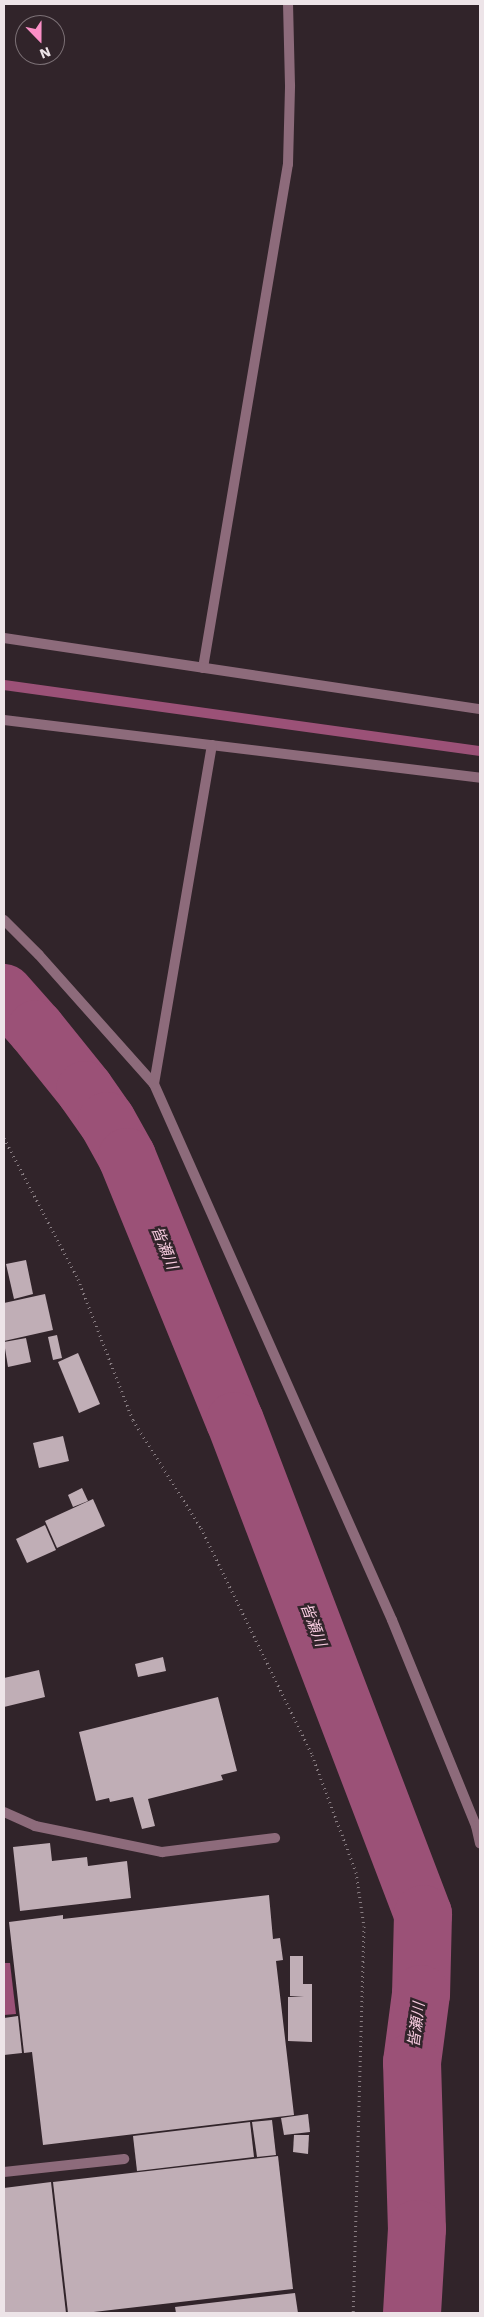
<!DOCTYPE html>
<html>
<head>
<meta charset="utf-8">
<style>
	body { margin:0 }
	#map { position:relative; width:484px; height:2317px; overflow:hidden; background:#31242a; font-family:"Work Sans","Noto Sans JP",sans-serif }
	div>[style] { position:absolute }
	.water>* { inset:0; background:#9b5177 }
	.stream>* { height:10px; margin:-5px; padding:0 5px; transform-origin:5px; border-radius:5px; background:#9b5177 }
	.river>* { height:58px; margin:-29px; padding:0 29px; transform-origin:29px; border-radius:29px; background:#9b5177 }
	.building>* { inset:0; background:#c0aeb6 }
	.path>* { height:3px; margin-top:-1.5px; transform-origin:0; background:repeating-linear-gradient(90deg,#887d82 0 1px,transparent 0 5px) }
	.lane>* { height:10px; margin:-5px; padding:0 5px; transform-origin:5px; border-radius:5px; background:#8d6b7b }
	.street>* { height:10px; margin:-5px; padding:0 5px; transform-origin:5px; border-radius:5px; background:#8d6b7b }
	span { translate:-50% -50%; white-space:nowrap; text-align:center; line-height:1.15; -webkit-text-stroke:5px #31242a; paint-order:stroke }
	.water-label { font-size:15px; color:#f8cce0; font-style:italic }
	.frame { position:absolute; inset:0; border:5px solid #ede4e8; pointer-events:none }
	.north { position:absolute; left:15px; top:15px; width:50px; height:50px; box-sizing:border-box; background:#31242a; border:1px solid #7c7176; border-radius:50%; rotate:158deg; font-size:14px; font-weight:700; line-height:20px; text-align:center; color:#ede4e8 }
	.north::after { content:''; display:block; margin:auto; width:18px; height:22px; background:#fa8fc6; clip-path:polygon(50% 0,100% 100%,50% 72%,0 100%) }
</style>
</head>
<body>
<div id="map">
	<div class="water">
		<i style="clip-path:polygon(4px 1963px,10px 1963px,16px 2014px,4px 2015px)"></i>
	</div>
	<div class="stream">
		<i style="left:4px;top:685px;width:481px;rotate:7.9deg"></i>
	</div>
	<div class="river">
		<i style="left:4px;top:993px;width:48px;rotate:48.4deg"></i>
		<i style="left:36px;top:1029px;width:78px;rotate:51.2deg"></i>
		<i style="left:85px;top:1090px;width:38px;rotate:55deg"></i>
		<i style="left:107px;top:1121px;width:41px;rotate:60.9deg"></i>
		<i style="left:127px;top:1157px;width:285px;rotate:67.8deg"></i>
		<i style="left:235px;top:1421px;width:528px;rotate:69.13deg"></i>
		<i style="left:423px;top:1914px;width:80px;rotate:91.4deg"></i>
		<i style="left:421px;top:1994px;width:69px;rotate:97.5deg"></i>
		<i style="left:412px;top:2062px;width:167px;rotate:88.3deg"></i>
		<i style="left:417px;top:2229px;width:84px;rotate:93.4deg"></i>
	</div>
	<div class="building">
		<i style="clip-path:polygon(26px 1260px,33px 1294px,14px 1299px,6px 1264px)"></i>
		<i style="clip-path:polygon(45px 1294px,53px 1330px,4px 1341px,4px 1303px)"></i>
		<i style="clip-path:polygon(57px 1335px,62px 1358px,53px 1360px,48px 1337px)"></i>
		<i style="clip-path:polygon(26px 1338px,31px 1362px,8px 1367px,4px 1342px)"></i>
		<i style="clip-path:polygon(78px 1353px,100px 1404px,79px 1413px,58px 1362px)"></i>
		<i style="clip-path:polygon(63px 1436px,69px 1461px,39px 1468px,33px 1443px)"></i>
		<i style="clip-path:polygon(82px 1488px,88px 1501px,73px 1507px,68px 1495px)"></i>
		<i style="clip-path:polygon(93px 1499px,105px 1526px,57px 1548px,45px 1521px)"></i>
		<i style="clip-path:polygon(45px 1525px,56px 1550px,27px 1563px,16px 1539px)"></i>
		<i style="clip-path:polygon(163px 1657px,166px 1671px,138px 1677px,135px 1664px)"></i>
		<i style="clip-path:polygon(39px 1670px,45px 1697px,4px 1707px,4px 1678px)"></i>
		<i style="clip-path:polygon(218px 1697px,237px 1771px,221px 1775px,223px 1780px,148px 1799px,155px 1826px,142px 1829px,133px 1797px,110px 1802px,109px 1798px,96px 1801px,79px 1732px)"></i>
		<i style="clip-path:polygon(50px 1843px,52px 1861px,87px 1857px,88px 1866px,127px 1861px,131px 1898px,20px 1911px,13px 1847px)"></i>
		<i style="clip-path:polygon(269px 1895px,273px 1939px,280px 1938px,283px 1960px,276px 1961px,294px 2115px,43px 2145px,32px 2052px,24px 2053px,9px 1922px,63px 1915px,63px 1919px)"></i>
		<i style="clip-path:polygon(290px 1956px,303px 1956px,303px 1984px,312px 1984px,312px 2042px,288px 2041px,288px 1997px,304px 1997px,290px 1996px)"></i>
		<i style="clip-path:polygon(18px 2016px,22px 2053px,4px 2055px,4px 2018px)"></i>
		<i style="clip-path:polygon(308px 2114px,310px 2132px,284px 2135px,281px 2118px)"></i>
		<i style="clip-path:polygon(272px 2120px,276px 2155px,257px 2157px,252px 2122px)"></i>
		<i style="clip-path:polygon(250px 2122px,254px 2157px,137px 2171px,133px 2136px)"></i>
		<i style="clip-path:polygon(294px 2135px,309px 2135px,308px 2154px,293px 2152px)"></i>
		<i style="clip-path:polygon(278px 2156px,293px 2289px,85px 2313px,68px 2313px,53px 2182px)"></i>
		<i style="clip-path:polygon(51px 2182px,66px 2313px,4px 2313px,4px 2188px)"></i>
		<i style="clip-path:polygon(295px 2293px,298px 2313px,176px 2313px,175px 2307px)"></i>
	</div>
	<div class="path">
		<i style="left:4px;top:1138px;width:159px;rotate:62.3deg"></i>
		<i style="left:78px;top:1279px;width:151px;rotate:68.7deg"></i>
		<i style="left:133px;top:1420px;width:128px;rotate:57.8deg"></i>
		<i style="left:201px;top:1528px;width:253px;rotate:63.9deg"></i>
		<i style="left:312px;top:1755px;width:125px;rotate:69.4deg"></i>
		<i style="left:356px;top:1872px;width:55px;rotate:81.6deg"></i>
		<i style="left:364px;top:1926px;width:387px;rotate:91.6deg"></i>
	</div>
	<div class="lane">
		<i style="left:203px;top:668px;width:511px;rotate:-80.43deg"></i>
		<i style="left:288px;top:164px;width:79px;rotate:-88.5deg"></i>
		<i style="left:290px;top:85px;width:81px;rotate:-91.4deg"></i>
		<i style="left:4px;top:1812px;width:34px;rotate:24deg"></i>
		<i style="left:35px;top:1826px;width:130px;rotate:11.6deg"></i>
		<i style="left:162px;top:1852px;width:114px;rotate:-7.1deg"></i>
		<i style="left:4px;top:2172px;width:121px;rotate:-6.2deg"></i>
	</div>
	<div class="street">
		<i style="left:4px;top:638px;width:481px;rotate:8.5deg"></i>
		<i style="left:4px;top:720px;width:480px;rotate:6.9deg"></i>
		<i style="left:4px;top:920px;width:49px;rotate:45deg"></i>
		<i style="left:39px;top:955px;width:173px;rotate:48.3deg"></i>
		<i style="left:154px;top:1084px;width:586px;rotate:66.06deg"></i>
		<i style="left:392px;top:1620px;width:222px;rotate:67.8deg"></i>
		<i style="left:476px;top:1826px;width:18px;rotate:77deg"></i>
		<i style="left:154px;top:1084px;width:344px;rotate:-80.3deg"></i>
	</div>
	<div class="water-label">
		<span style="left:164px;top:1248px;rotate:68deg">皆瀬川</span>
		<span style="left:313px;top:1625px;rotate:69deg">皆瀬川</span>
		<span style="left:417px;top:2025px;rotate:-83deg">皆瀬川</span>
	</div>
	<div class="frame"></div>
	<div class="north">N</div>
</div>
</body>
</html>
